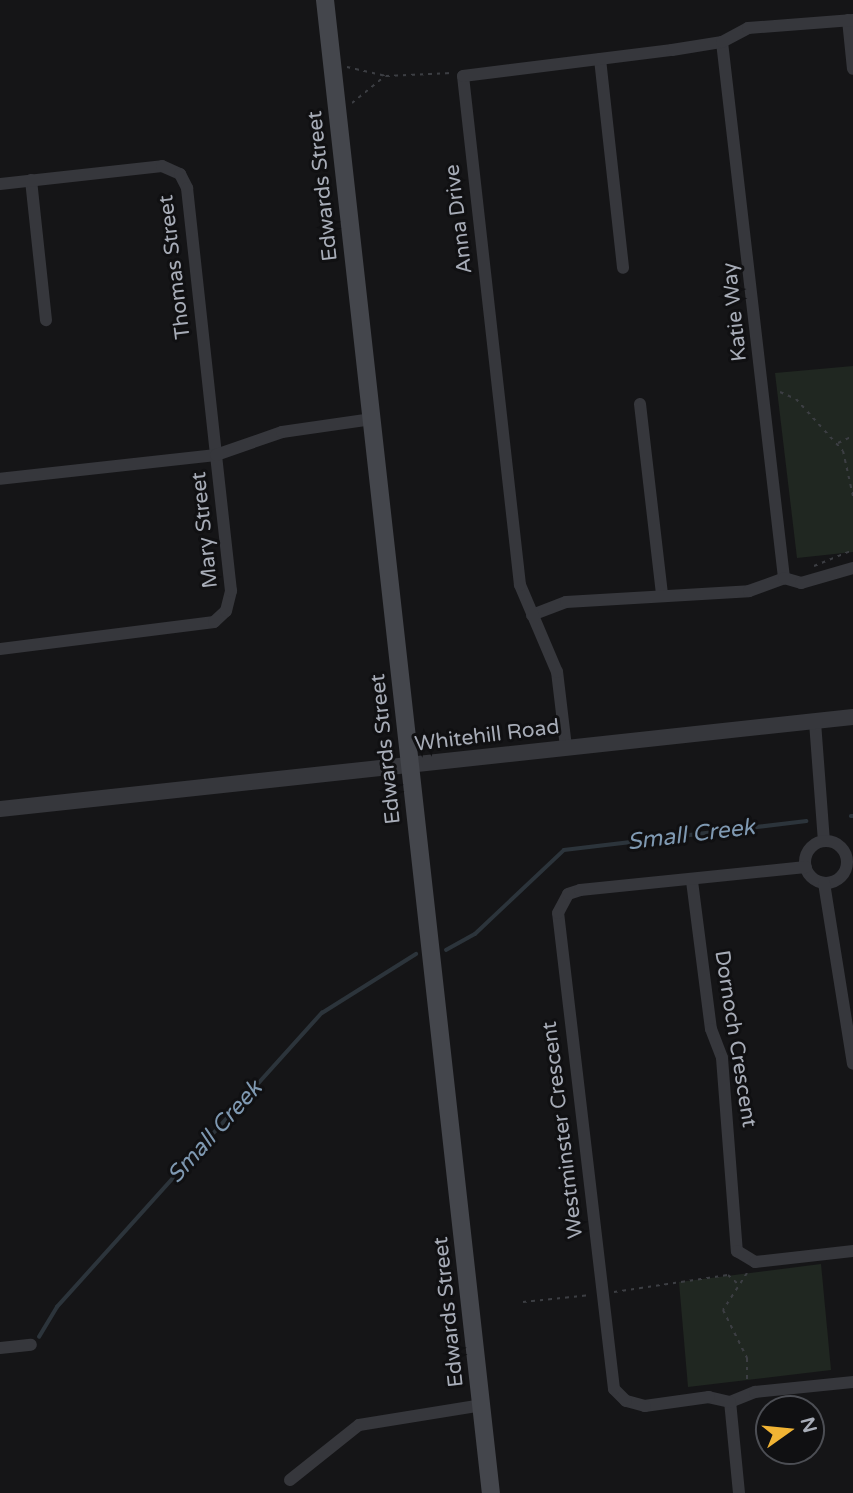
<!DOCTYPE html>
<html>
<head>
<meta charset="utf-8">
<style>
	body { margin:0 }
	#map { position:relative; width:853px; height:1493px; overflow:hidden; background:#151517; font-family:"Varela Round",sans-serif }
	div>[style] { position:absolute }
	.green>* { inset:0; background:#202721 }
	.stream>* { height:3.5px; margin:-1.75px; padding:0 1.75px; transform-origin:1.75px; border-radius:1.75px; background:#2c343b }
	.path>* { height:2px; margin-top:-1px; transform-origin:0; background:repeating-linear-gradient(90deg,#3c3e43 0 3.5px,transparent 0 8.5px) }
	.minor>* { height:12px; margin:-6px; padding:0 6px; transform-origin:6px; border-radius:6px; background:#36373c }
	.minor>.ring { margin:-6px; padding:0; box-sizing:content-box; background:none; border:12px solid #36373c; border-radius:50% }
	.tertiary>* { height:16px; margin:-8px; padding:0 8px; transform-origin:8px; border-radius:8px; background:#36373c }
	.secondary>* { height:18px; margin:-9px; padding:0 9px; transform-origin:9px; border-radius:9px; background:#44464c }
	span { translate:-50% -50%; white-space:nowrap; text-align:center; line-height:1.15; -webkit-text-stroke:6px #101012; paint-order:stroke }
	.street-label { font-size:21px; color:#a7acb7 }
	.water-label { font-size:23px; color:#7f99b2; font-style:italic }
	.north { position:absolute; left:755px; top:1395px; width:70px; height:70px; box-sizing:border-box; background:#101012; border:2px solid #4c4e54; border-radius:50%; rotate:75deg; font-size:19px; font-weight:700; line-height:28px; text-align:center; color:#a7acb7 }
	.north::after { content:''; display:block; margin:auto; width:24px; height:32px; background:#f1b434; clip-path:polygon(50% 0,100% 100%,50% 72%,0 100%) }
</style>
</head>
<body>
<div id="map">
	<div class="green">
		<i style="clip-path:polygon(853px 366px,853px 552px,797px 558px,775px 373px)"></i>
		<i style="clip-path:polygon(821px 1264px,831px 1370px,688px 1387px,679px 1282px)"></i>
	</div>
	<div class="stream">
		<i style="left:851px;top:816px;width:2px"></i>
		<i style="left:446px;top:950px;width:33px;rotate:-29deg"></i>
		<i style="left:475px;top:934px;width:122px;rotate:-43.3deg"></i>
		<i style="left:564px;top:850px;width:244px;rotate:-6.8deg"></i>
		<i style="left:39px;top:1337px;width:35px;rotate:-59deg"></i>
		<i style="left:57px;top:1307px;width:396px;rotate:-48deg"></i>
		<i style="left:322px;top:1013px;width:111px;rotate:-32.1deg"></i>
	</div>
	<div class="path">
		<i style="left:347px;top:67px;width:40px;rotate:13deg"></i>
		<i style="left:386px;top:76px;width:66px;rotate:-2.6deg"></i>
		<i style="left:352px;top:103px;width:43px;rotate:-39.3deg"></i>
		<i style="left:780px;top:392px;width:17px;rotate:24deg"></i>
		<i style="left:796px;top:399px;width:70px;rotate:47.9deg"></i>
		<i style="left:843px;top:451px;width:46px;rotate:77.5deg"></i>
		<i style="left:838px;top:443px;width:17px;rotate:-25deg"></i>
		<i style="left:814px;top:566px;width:42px;rotate:-22.3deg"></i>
		<i style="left:747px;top:1273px;width:44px;rotate:123deg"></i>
		<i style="left:723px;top:1310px;width:54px;rotate:63.4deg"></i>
		<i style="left:747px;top:1358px;width:24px;rotate:90deg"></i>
		<i style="left:614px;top:1292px;width:115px;rotate:-8.5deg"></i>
		<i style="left:728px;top:1275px;width:13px;rotate:42deg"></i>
		<i style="left:523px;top:1302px;width:68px;rotate:-5.9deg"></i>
	</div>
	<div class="minor">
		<i style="left:848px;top:20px;width:49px;rotate:84.2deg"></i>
		<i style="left:722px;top:42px;width:540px;rotate:83.4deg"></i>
		<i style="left:600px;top:59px;width:210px;rotate:83.7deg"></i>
		<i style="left:31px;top:180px;width:141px;rotate:83.9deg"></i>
		<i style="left:0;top:184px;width:163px;rotate:-6.3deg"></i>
		<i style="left:162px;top:166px;width:20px;rotate:24deg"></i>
		<i style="left:180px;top:174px;width:16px;rotate:63deg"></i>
		<i style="left:187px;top:188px;width:269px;rotate:83.8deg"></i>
		<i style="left:216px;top:455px;width:217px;rotate:173.7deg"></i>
		<i style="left:640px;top:404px;width:191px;rotate:83.4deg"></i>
		<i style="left:532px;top:615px;width:36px;rotate:-21deg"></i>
		<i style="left:566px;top:602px;width:183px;rotate:-3.4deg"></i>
		<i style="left:749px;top:591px;width:37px;rotate:-20deg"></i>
		<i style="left:784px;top:578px;width:18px;rotate:16deg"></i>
		<i style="left:801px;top:583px;width:54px;rotate:-16.1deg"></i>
		<i style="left:0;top:649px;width:216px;rotate:-7.2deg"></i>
		<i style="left:214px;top:622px;width:16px;rotate:-43deg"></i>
		<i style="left:226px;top:611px;width:21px;rotate:-76deg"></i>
		<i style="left:231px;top:591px;width:137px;rotate:-96.3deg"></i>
		<i style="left:216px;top:455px;width:70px;rotate:-19.2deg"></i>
		<i style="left:282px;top:432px;width:91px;rotate:-8.2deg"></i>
		<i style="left:815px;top:722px;width:119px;rotate:85.7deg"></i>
		<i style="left:566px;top:747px;width:76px;rotate:-96.8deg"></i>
		<i style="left:557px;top:672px;width:95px;rotate:-113deg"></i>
		<i style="left:520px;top:585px;width:512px;rotate:-96.39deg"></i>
		<i style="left:463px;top:76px;width:211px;rotate:-7.1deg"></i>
		<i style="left:672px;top:50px;width:51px;rotate:-9.1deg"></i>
		<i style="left:722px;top:42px;width:30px;rotate:-28deg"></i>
		<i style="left:748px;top:28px;width:105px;rotate:-4.4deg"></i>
		<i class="ring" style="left:805px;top:841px;width:30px;height:30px"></i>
		<i style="left:692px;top:881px;width:149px;rotate:82.7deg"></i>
		<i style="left:711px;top:1029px;width:31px;rotate:69deg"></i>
		<i style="left:722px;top:1058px;width:194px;rotate:85.6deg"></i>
		<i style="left:737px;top:1251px;width:21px;rotate:31deg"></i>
		<i style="left:755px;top:1262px;width:99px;rotate:-6.4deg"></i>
		<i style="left:824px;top:883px;width:183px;rotate:80.9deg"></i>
		<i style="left:0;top:1348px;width:31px;rotate:-6deg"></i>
		<i style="left:730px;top:1402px;width:27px;rotate:-22deg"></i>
		<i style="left:755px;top:1392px;width:99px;rotate:-5.8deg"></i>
		<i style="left:290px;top:1480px;width:88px;rotate:-38.6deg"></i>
		<i style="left:359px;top:1425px;width:125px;rotate:-9.2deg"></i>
		<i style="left:739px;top:1493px;width:91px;rotate:-95.6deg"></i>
		<i style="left:730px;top:1402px;width:22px;rotate:-167deg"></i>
		<i style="left:709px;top:1397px;width:65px;rotate:172deg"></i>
		<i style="left:645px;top:1406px;width:20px;rotate:-165deg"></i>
		<i style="left:626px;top:1401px;width:17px;rotate:-135deg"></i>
		<i style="left:614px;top:1389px;width:479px;rotate:-96.7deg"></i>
		<i style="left:558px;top:913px;width:21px;rotate:-62deg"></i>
		<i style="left:568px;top:894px;width:13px;rotate:-18deg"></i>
		<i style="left:580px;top:890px;width:227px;rotate:-5.8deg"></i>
	</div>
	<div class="tertiary">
		<i style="left:0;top:809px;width:858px;rotate:-6.16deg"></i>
	</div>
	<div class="secondary">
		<i style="left:325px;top:0;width:1502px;rotate:83.66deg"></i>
	</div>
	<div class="street-label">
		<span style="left:323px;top:186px;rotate:-96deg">Edwards Street</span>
		<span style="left:459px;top:219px;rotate:-97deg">Anna Drive</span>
		<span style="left:175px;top:267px;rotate:-97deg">Thomas Street</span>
		<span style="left:735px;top:312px;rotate:-96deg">Katie Way</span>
		<span style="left:205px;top:530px;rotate:-96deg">Mary Street</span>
		<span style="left:487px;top:736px;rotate:-7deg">Whitehill Road</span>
		<span style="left:386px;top:749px;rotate:-96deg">Edwards Street</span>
		<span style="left:735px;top:1039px;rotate:81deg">Dornoch Crescent</span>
		<span style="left:563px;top:1130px;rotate:-97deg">Westminster Crescent</span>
		<span style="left:449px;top:1312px;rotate:-96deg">Edwards Street</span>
	</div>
	<div class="water-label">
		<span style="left:691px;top:835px;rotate:-7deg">Small Creek</span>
		<span style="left:215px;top:1132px;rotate:-48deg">Small Creek</span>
	</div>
	<div class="north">N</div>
</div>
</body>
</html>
